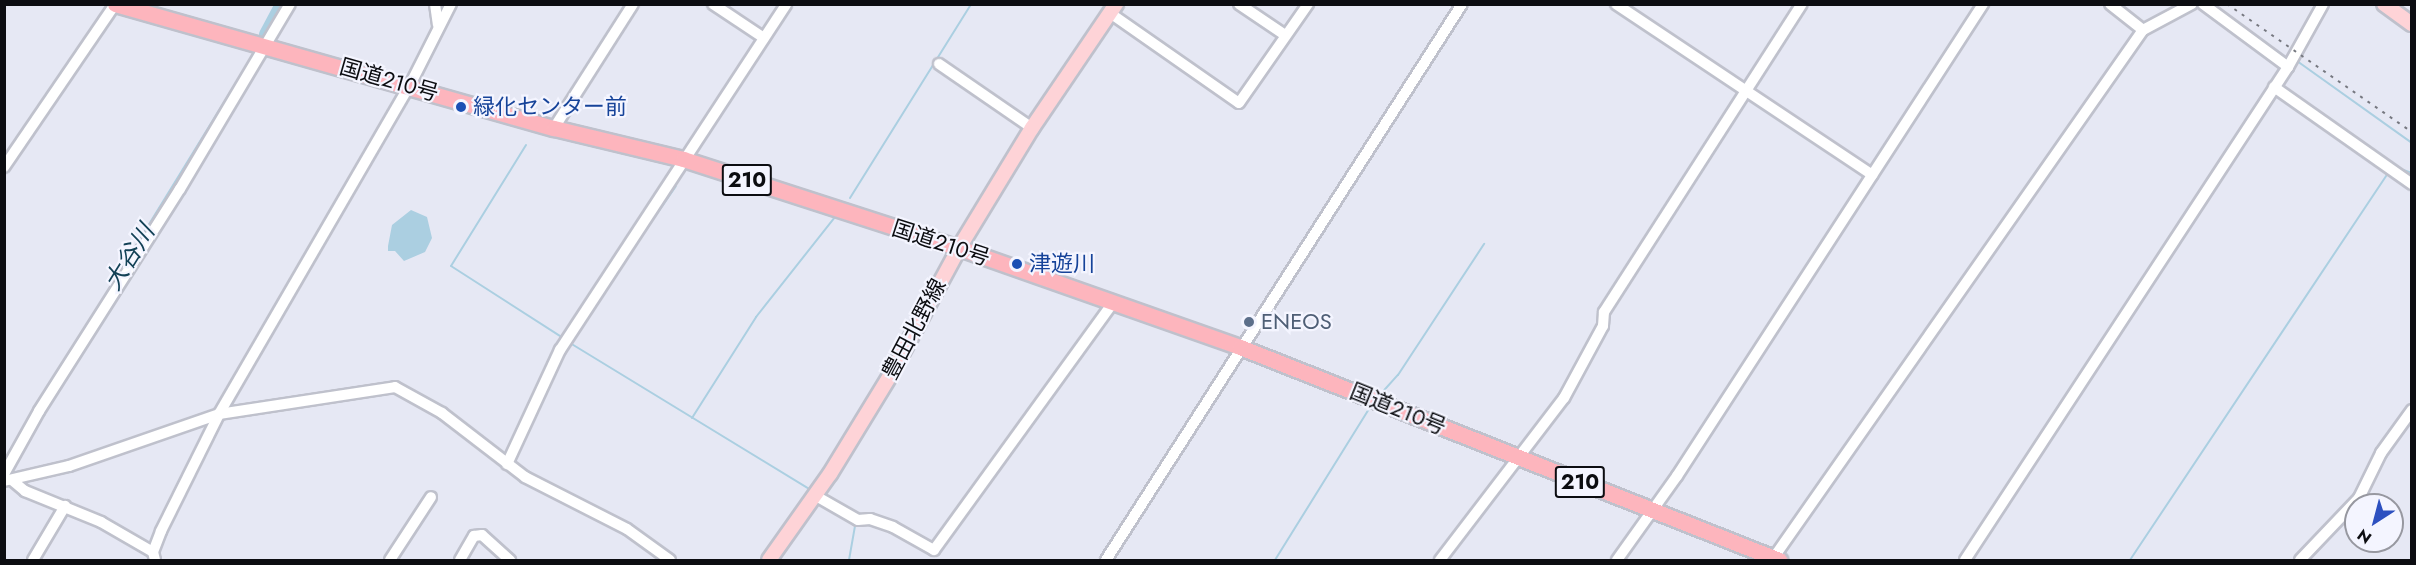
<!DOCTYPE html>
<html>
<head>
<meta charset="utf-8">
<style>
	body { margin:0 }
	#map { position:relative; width:2416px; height:565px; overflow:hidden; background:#e6e8f4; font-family:Jost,"Noto Sans JP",sans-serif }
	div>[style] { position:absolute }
	.water>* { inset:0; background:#abcfe1 }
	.stream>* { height:2px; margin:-1px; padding:0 1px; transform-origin:1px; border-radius:1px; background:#abcfe1 }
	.river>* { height:15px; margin:-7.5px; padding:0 7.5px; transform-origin:7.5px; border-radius:7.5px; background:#abcfe1 }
	.roads { filter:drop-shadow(2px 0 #bfc1cc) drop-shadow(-2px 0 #bfc1cc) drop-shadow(0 2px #bfc1cc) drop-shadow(0 -2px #bfc1cc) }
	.minor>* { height:10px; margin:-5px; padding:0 5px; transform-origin:5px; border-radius:5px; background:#fff }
	.major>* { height:14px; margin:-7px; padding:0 7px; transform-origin:7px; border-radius:7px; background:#fed3d7 }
	.highway>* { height:15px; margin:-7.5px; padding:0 7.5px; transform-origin:7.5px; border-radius:7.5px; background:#fdb5bd }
	.rail>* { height:2px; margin-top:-1px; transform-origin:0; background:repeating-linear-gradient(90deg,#75777f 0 3px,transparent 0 9px) }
	.dots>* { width:16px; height:16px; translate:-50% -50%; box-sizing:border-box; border:3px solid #f4f5ff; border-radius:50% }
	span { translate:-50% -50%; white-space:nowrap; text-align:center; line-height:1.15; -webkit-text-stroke:4.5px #f4f5ff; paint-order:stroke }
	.shield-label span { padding:2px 4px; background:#f4f5ff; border:2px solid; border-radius:4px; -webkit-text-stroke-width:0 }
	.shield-label { font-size:21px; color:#0c0d11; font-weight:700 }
	.street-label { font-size:22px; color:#0c0d11 }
	.transit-label { font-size:22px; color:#164399 }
	.left { translate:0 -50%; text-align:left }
	.service-label { font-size:22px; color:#4e5e75 }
	.water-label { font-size:24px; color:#124156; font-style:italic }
	.frame { position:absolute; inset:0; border:6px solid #0c0d11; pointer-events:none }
	.north { position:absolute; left:2344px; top:493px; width:60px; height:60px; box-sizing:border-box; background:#f4f5ff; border:2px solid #9798a0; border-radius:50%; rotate:216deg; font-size:16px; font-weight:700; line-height:24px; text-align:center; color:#0c0d11 }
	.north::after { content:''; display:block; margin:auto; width:21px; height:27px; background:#2d50c0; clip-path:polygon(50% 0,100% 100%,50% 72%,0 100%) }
</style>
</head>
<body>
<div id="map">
	<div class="water">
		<i style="clip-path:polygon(411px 210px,427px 217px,432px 238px,425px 252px,404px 261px,395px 251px,388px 251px,388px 246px,392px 225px)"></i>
	</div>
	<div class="stream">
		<i style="left:2297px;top:61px;width:141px;rotate:35.5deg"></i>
		<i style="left:526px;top:145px;width:142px;rotate:121.8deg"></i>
		<i style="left:451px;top:266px;width:133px;rotate:32.7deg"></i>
		<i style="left:2392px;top:166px;width:21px;rotate:19deg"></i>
		<i style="left:850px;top:198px;width:229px;rotate:-58deg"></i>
		<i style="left:623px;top:263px;width:93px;rotate:-55.5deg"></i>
		<i style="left:2107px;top:332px;width:234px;rotate:-56.5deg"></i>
		<i style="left:570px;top:343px;width:282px;rotate:31.4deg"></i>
		<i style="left:60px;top:369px;width:370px;rotate:-58.4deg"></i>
		<i style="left:1378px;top:397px;width:30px;rotate:-48deg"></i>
		<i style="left:1398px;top:375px;width:157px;rotate:-56.7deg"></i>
		<i style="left:692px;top:418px;width:120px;rotate:-57.6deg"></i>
		<i style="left:756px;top:317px;width:127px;rotate:-51.7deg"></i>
		<i style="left:2042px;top:432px;width:111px;rotate:-56.7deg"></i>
		<i style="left:4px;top:461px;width:27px;rotate:-59deg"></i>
		<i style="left:849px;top:560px;width:39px;rotate:-80deg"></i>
		<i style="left:1275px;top:560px;width:181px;rotate:-58.1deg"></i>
		<i style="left:2130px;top:560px;width:467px;rotate:-56.3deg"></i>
	</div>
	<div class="river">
		<i style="left:266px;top:34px;width:34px;rotate:-62deg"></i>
	</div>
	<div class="roads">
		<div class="minor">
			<i style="left:435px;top:4px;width:21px;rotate:82deg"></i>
			<i style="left:713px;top:4px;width:61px;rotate:33.7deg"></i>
			<i style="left:1239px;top:4px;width:55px;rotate:34deg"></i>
			<i style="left:1616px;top:4px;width:308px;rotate:33.7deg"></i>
			<i style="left:2110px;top:4px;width:42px;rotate:38.2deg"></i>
			<i style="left:2203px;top:4px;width:106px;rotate:36.5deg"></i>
			<i style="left:1110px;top:13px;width:157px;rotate:34.9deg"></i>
			<i style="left:1239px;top:103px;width:121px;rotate:-55.1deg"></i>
			<i style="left:939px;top:64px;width:113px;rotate:34.5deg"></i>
			<i style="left:2274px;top:87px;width:169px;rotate:35.1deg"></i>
			<i style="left:554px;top:128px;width:147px;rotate:-57.5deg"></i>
			<i style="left:4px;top:167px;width:197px;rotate:-55.7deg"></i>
			<i style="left:507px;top:464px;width:126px;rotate:-65.1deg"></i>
			<i style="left:560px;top:350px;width:413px;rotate:-56.8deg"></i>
			<i style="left:4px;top:474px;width:72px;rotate:-60.9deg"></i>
			<i style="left:39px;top:411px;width:263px;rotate:-57.6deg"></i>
			<i style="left:180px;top:189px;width:215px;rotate:-59.3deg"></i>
			<i style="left:4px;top:481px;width:67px;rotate:-13deg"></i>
			<i style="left:69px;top:466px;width:159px;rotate:-19.1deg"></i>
			<i style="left:219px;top:414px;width:178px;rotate:-8.7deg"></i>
			<i style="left:395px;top:387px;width:54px;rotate:29deg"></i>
			<i style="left:442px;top:413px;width:105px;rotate:37.6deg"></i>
			<i style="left:525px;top:477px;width:114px;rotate:27deg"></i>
			<i style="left:627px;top:529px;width:53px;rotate:35.8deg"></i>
			<i style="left:13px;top:481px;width:16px;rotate:40deg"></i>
			<i style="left:25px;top:491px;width:82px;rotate:22.2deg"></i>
			<i style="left:101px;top:522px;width:60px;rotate:30deg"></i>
			<i style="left:816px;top:496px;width:48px;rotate:29.7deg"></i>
			<i style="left:858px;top:520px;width:12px;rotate:-5deg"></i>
			<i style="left:870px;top:519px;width:24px;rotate:19deg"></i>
			<i style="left:893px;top:527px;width:47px;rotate:29.3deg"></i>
			<i style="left:934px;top:550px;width:307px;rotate:-54.1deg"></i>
			<i style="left:33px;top:560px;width:63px;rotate:-59.3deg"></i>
			<i style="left:155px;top:560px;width:8px;rotate:-104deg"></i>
			<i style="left:153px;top:552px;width:22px;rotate:-69deg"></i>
			<i style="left:161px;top:531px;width:131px;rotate:-63.6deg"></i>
			<i style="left:219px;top:414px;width:380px;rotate:-59.9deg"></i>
			<i style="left:410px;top:85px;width:91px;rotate:-63.2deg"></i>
			<i style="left:390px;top:560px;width:75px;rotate:-56.9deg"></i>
			<i style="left:460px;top:560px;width:28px;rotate:-60deg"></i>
			<i style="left:474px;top:536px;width:8px;rotate:-7deg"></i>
			<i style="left:482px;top:535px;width:38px;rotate:42deg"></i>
			<i style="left:1106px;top:560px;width:660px;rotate:-57.37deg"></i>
			<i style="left:1440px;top:560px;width:204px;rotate:-52.6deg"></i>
			<i style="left:1564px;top:398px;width:82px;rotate:-61.6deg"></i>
			<i style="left:1603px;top:326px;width:14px;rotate:-86deg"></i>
			<i style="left:1604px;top:312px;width:366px;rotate:-57.3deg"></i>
			<i style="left:1617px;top:560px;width:103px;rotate:-54.5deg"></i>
			<i style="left:1677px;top:476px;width:563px;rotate:-57.04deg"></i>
			<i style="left:1772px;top:560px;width:647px;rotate:-55.01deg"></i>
			<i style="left:2143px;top:30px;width:55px;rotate:-28deg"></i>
			<i style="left:1965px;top:560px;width:589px;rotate:-56.77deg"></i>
			<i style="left:2288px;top:67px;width:72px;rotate:-60.9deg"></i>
			<i style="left:2300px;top:560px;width:86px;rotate:-46.4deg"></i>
			<i style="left:2359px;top:498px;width:50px;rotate:-63.9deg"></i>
			<i style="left:2381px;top:453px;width:53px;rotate:-54.2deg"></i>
		</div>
		<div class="major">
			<i style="left:2384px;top:4px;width:34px;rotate:36deg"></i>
			<i style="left:769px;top:560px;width:105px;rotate:-54.7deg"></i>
			<i style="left:830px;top:474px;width:117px;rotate:-58.6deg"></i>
			<i style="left:891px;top:374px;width:143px;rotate:-61.6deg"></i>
			<i style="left:959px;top:248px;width:140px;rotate:-58.7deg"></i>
			<i style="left:1032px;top:128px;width:150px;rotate:-55.9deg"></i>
		</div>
		<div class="highway">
			<i style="left:115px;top:4px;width:456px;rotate:15.8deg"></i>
			<i style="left:554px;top:128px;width:133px;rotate:13.5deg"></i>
			<i style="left:683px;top:159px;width:290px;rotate:17.9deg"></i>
			<i style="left:959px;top:248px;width:298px;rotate:19.4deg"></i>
			<i style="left:1240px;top:347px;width:580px;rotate:21.56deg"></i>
		</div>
	</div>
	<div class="rail">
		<i style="left:2227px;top:4px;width:225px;rotate:34.7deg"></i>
	</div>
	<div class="dots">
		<i style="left:461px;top:107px;background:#1a4fb4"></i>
		<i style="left:1017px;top:264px;background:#1a4fb4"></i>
		<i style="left:1249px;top:322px;background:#5c6f8a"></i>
	</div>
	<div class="shield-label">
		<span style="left:747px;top:180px">210</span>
		<span style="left:1580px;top:482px">210</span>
	</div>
	<div class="street-label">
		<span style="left:389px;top:80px;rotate:16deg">国道210号</span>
		<span style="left:941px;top:243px;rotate:18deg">国道210号</span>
		<span style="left:914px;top:329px;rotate:-62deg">豊田北野線</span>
		<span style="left:1398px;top:409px;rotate:22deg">国道210号</span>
	</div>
	<div class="transit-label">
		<span class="left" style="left:473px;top:107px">緑化センター前</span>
		<span class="left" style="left:1029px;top:264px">津遊川</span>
	</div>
	<div class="service-label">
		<span class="left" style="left:1261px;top:322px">ENEOS</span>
	</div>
	<div class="water-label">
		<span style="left:129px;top:257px;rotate:-58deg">大谷川</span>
	</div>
	<div class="frame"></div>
	<div class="north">N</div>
</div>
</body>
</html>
